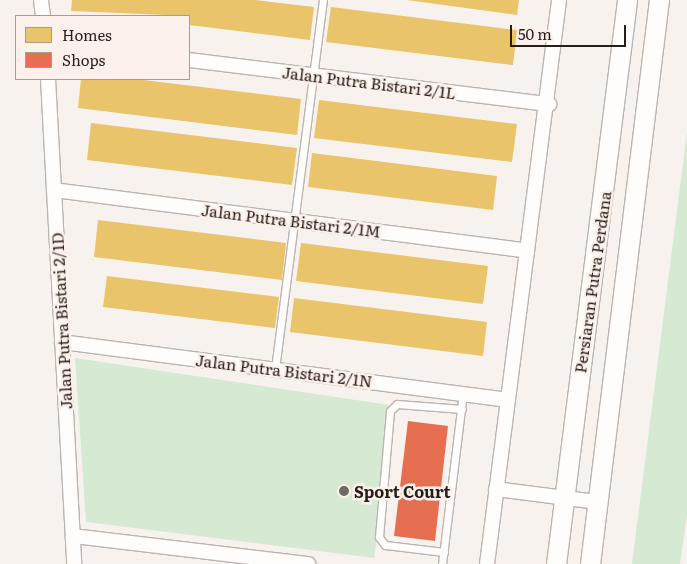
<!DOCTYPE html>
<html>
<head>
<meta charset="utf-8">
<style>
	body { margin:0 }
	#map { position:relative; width:687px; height:564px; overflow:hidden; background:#f8f2ee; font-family:Literata,serif }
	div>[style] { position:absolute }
	.green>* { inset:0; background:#d6e9d3 }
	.homes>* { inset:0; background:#e9c46a }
	.shops>* { inset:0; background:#e76f51 }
	.roads { filter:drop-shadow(1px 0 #bcb4b0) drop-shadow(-1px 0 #bcb4b0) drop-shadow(0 1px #bcb4b0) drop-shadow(0 -1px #bcb4b0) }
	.lane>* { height:7px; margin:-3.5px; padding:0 3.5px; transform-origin:3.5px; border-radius:3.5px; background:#fefdfc }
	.street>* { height:14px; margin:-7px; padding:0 7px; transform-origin:7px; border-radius:7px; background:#fefdfc }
	.secondary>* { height:19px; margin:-9.5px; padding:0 9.5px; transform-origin:9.5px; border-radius:9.5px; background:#fefdfc }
	.dots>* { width:14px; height:14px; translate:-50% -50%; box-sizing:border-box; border:2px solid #fcf1ea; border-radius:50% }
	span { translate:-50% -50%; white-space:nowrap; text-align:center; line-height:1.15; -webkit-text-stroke:5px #fcf1ea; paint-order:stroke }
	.street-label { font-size:16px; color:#271e18 }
	.poi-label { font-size:16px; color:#271e18; font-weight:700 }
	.left { translate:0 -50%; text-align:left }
	.legend { position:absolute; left:15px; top:15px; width:175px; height:65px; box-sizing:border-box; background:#fcf1ea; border:1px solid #a79d96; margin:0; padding:6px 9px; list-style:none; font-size:15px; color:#271e18 }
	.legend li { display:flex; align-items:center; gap:10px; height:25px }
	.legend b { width:25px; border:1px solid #a79d96 }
	.scale { position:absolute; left:510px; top:25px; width:116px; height:22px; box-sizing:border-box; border:2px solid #271e18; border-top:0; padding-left:6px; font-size:15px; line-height:18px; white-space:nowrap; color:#271e18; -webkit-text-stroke:4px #fcf1ea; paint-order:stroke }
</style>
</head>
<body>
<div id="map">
	<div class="green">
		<i style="clip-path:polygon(687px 132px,687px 514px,680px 564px,632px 564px)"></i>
		<i style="clip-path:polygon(75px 358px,396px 406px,374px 558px,86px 522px)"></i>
	</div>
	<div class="homes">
		<i style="clip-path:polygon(72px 0,255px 0,314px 7px,310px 40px,189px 25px,189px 16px,71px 11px)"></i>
		<i style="clip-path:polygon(407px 0,519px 0,517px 15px)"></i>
		<i style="clip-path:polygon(331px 7px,517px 30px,513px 65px,326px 42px)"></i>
		<i style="clip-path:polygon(81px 79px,135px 79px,301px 99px,297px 135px,78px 108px)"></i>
		<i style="clip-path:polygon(319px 100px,517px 124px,512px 162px,314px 138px)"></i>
		<i style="clip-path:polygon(91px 123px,297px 148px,292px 185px,87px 160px)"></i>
		<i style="clip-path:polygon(312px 153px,497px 176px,493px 210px,308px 187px)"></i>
		<i style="clip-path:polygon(98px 220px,286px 243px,282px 280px,94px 257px)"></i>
		<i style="clip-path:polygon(301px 243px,488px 266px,483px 304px,296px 281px)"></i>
		<i style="clip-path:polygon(107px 276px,279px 297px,275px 328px,103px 307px)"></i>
		<i style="clip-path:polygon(294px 298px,487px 322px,483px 356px,290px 332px)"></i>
	</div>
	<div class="shops">
		<i style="clip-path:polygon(408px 421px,448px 426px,435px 541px,394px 536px)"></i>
	</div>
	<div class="roads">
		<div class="lane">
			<i style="left:275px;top:369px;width:372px;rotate:-82.6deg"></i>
			<i style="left:444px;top:552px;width:59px;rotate:-173.2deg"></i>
			<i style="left:385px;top:545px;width:10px;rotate:-127deg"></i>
			<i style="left:379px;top:537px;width:126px;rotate:-85deg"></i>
			<i style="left:390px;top:411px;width:10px;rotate:-45deg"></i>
			<i style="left:397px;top:404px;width:65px;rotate:4.4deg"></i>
			<i style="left:442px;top:564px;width:172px;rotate:-83deg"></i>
		</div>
		<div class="street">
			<i style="left:41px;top:0;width:16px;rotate:83deg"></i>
			<i style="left:189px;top:60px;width:363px;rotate:7deg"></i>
			<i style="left:48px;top:79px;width:486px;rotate:86.9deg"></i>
			<i style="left:54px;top:190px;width:477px;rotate:7.3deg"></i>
			<i style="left:62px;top:342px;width:449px;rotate:7.4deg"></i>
			<i style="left:496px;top:489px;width:102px;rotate:7.3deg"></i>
			<i style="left:73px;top:536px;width:237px;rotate:6.8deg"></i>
			<i style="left:487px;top:564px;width:569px;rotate:-82.72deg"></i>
		</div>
		<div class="secondary">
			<i style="left:556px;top:564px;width:568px;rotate:-82.82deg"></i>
			<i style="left:590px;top:564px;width:568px;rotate:-83.03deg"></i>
		</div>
	</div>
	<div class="dots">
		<i style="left:344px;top:491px;background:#706863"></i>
	</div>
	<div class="street-label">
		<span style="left:369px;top:82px;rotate:7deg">Jalan Putra Bistari 2/1L</span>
		<span style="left:291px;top:220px;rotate:7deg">Jalan Putra Bistari 2/1M</span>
		<span style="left:592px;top:282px;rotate:-82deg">Persiaran Putra Perdana</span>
		<span style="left:61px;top:321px;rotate:-93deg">Jalan Putra Bistari 2/1D</span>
		<span style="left:284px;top:370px;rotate:7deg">Jalan Putra Bistari 2/1N</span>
	</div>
	<div class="poi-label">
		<span class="left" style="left:354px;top:491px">Sport Court</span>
	</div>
	<ul class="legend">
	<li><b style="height:14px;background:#e9c46a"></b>Homes</li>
	<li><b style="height:14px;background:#e76f51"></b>Shops</li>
	</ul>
	<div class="scale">50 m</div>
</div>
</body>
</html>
